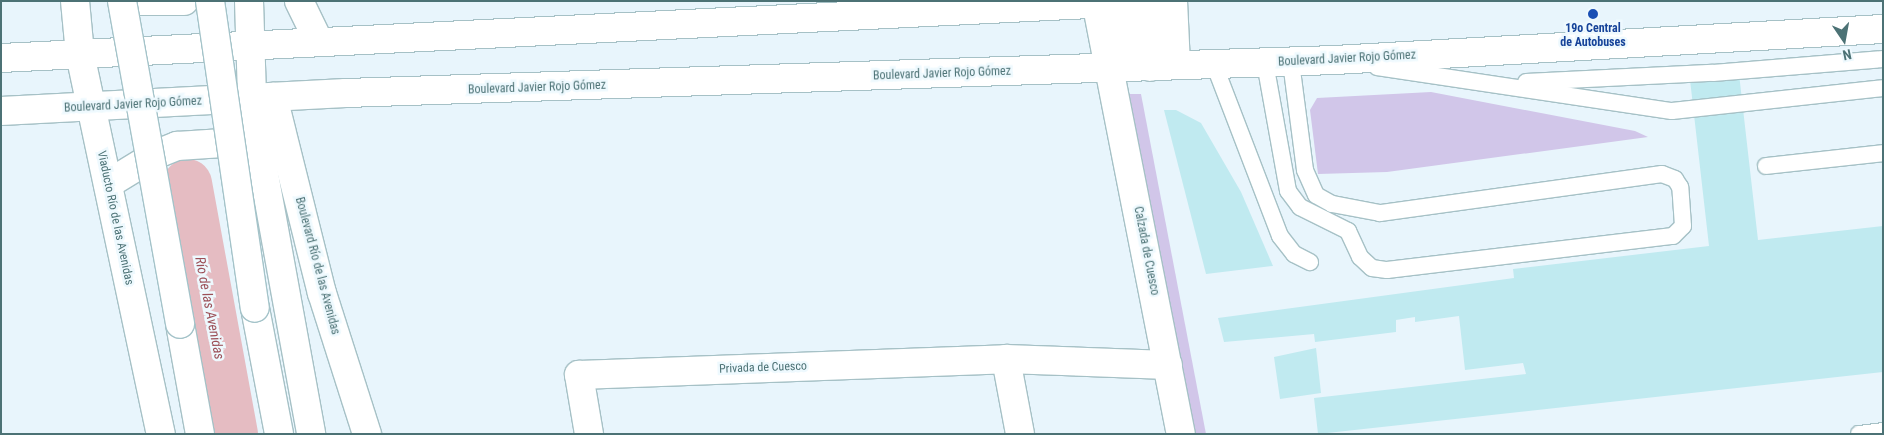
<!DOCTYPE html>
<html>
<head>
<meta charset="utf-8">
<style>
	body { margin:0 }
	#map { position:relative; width:1884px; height:435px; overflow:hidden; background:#e8f5fc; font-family:"Roboto Condensed",sans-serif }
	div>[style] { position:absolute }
	.green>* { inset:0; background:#d1c6e9 }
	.river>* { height:49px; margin:-24.5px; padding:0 24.5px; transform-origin:24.5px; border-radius:24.5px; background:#e5bcc2 }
	.building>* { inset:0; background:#c0eaf0 }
	.roads { filter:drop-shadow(1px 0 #a6c1c6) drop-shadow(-1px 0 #a6c1c6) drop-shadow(0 1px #a6c1c6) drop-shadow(0 -1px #a6c1c6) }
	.lane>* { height:16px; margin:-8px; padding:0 8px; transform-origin:8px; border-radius:8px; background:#fff }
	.street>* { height:28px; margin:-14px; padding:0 14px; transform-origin:14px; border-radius:14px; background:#fff }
	.secondary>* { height:28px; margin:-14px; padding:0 14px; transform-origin:14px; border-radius:14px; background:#fff }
	.bridges { filter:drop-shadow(1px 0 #a4c3c9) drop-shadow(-1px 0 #a4c3c9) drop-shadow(0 1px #a4c3c9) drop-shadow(0 -1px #a4c3c9) }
	.secondary-bridge>* { height:28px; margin:-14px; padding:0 14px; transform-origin:14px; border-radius:14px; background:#fff }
	.dots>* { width:14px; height:14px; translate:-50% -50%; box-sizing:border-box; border:2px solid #eef9fe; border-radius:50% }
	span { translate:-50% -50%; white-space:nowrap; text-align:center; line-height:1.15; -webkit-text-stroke:5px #eef9fe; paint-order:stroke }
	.transit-label { font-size:12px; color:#164399; font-weight:700 }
	.street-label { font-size:12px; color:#4c7275 }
	.water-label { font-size:14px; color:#9c5058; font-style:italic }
	.frame { position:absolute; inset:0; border:2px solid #4c7275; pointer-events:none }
	.north { position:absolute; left:1819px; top:15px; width:50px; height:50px; -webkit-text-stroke:4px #eef9fe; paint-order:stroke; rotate:168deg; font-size:14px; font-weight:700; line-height:20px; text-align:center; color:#4c7275 }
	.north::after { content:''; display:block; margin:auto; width:18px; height:22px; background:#4c7275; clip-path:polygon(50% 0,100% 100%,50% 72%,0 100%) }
</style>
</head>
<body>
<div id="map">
	<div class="green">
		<i style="clip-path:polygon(1431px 92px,1635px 131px,1648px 137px,1387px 172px,1318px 174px,1310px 110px,1317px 98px)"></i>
		<i style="clip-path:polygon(1121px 94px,1141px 94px,1206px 434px,1183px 434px)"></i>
	</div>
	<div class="river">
		<i style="left:187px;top:183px;width:255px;rotate:79.6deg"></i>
	</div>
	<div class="building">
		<i style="clip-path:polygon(1738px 65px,1758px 240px,1883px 226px,1883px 372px,1318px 434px,1314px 398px,1526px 374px,1523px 363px,1465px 370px,1459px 316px,1415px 322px,1415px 317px,1396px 320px,1396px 332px,1315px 342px,1314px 334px,1224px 342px,1218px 318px,1514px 278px,1513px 269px,1709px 246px,1689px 71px)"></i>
		<i style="clip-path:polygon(1164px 110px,1176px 110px,1201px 123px,1241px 192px,1273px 266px,1206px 274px)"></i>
		<i style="clip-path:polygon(1316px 348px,1321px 393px,1280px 399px,1274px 357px)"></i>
	</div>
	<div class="roads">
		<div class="lane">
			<i style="left:1265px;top:63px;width:130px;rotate:79.8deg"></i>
			<i style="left:1288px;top:191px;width:20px;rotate:53deg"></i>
			<i style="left:1300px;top:207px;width:54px;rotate:26.6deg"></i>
			<i style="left:1348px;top:231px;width:29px;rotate:65deg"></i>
			<i style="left:1360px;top:257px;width:16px;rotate:43deg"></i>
			<i style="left:1372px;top:268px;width:15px;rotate:8deg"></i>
			<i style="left:1387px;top:270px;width:288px;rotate:-6.8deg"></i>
			<i style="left:1673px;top:236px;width:14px;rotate:-45deg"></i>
			<i style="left:1683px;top:226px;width:39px;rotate:-94deg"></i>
			<i style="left:1680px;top:187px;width:9px;rotate:-122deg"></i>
			<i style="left:1675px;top:179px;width:14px;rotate:-159deg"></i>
			<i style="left:1662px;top:174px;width:285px;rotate:172.1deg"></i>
			<i style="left:1380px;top:213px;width:49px;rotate:-169.4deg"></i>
			<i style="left:1332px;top:204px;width:18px;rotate:-151deg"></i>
			<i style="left:1316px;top:195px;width:27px;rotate:-114deg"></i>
			<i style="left:1305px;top:170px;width:109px;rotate:-97.4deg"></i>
			<i style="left:1214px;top:64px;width:184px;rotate:69deg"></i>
			<i style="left:1280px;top:236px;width:23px;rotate:52deg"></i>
			<i style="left:1294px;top:254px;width:18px;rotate:27deg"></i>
			<i style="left:1377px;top:67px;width:298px;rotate:8.5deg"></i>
			<i style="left:1672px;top:111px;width:212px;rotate:-6.2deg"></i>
			<i style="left:1526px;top:82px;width:187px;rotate:-2.8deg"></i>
			<i style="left:1713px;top:73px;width:171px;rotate:-4.7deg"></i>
			<i style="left:1766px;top:166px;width:118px;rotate:-6.3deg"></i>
			<i style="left:1859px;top:434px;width:24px;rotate:-7deg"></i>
		</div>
		<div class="street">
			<i style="left:1109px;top:68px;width:373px;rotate:78.9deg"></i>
			<i style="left:273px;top:97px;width:202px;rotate:76deg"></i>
			<i style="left:322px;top:293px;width:148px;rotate:72.3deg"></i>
			<i style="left:1006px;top:359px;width:76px;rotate:79.4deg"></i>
			<i style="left:589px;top:434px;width:60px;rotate:-99.6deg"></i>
			<i style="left:579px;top:375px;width:427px;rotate:-2.1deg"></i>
			<i style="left:1006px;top:359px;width:162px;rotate:2.1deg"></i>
		</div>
		<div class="secondary">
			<i style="left:75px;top:1px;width:53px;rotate:84.6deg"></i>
			<i style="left:80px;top:54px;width:389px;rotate:78deg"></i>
			<i style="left:139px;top:1px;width:45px"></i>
			<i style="left:249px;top:1px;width:98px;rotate:88.2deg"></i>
			<i style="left:252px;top:99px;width:42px;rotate:81.9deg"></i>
			<i style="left:258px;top:141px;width:298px;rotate:79.7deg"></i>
			<i style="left:299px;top:1px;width:43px;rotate:64deg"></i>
			<i style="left:1096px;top:1px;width:68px;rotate:79deg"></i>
			<i style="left:1120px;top:1px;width:66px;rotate:83.9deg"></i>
			<i style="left:1146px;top:1px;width:66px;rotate:86.5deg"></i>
			<i style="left:1173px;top:1px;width:64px;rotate:87.3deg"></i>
			<i style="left:1px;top:58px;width:1149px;rotate:-2.84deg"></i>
			<i style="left:1px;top:111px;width:345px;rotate:-3deg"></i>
			<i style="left:346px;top:93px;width:990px;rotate:-1.91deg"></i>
			<i style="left:1335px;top:60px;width:549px;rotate:-3.24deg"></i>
			<i style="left:108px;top:184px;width:57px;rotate:-31.5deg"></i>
			<i style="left:157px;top:154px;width:22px;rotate:-22deg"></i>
			<i style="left:177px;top:146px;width:77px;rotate:-3.7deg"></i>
			<i style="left:255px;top:308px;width:128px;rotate:79.2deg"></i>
			<i style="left:180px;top:324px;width:112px;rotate:79.7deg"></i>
		</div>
	</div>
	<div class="bridges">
		<div class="secondary-bridge">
			<i style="left:122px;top:1px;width:328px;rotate:79.8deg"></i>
			<i style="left:210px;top:1px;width:310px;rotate:81.7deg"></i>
		</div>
	</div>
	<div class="dots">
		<i style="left:1593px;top:14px;background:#1a4fb4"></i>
	</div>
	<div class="transit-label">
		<span style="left:1593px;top:36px">19o Central<br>de Autobuses</span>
	</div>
	<div class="street-label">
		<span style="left:1347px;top:59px;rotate:-3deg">Boulevard Javier Rojo Gómez</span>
		<span style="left:942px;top:74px;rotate:-2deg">Boulevard Javier Rojo Gómez</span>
		<span style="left:537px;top:88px;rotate:-2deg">Boulevard Javier Rojo Gómez</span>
		<span style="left:133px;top:105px;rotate:-3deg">Boulevard Javier Rojo Gómez</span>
		<span style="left:115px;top:218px;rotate:78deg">Viaducto Río de las Avenidas</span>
		<span style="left:1146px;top:251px;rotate:79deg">Calzada de Cuesco</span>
		<span style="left:317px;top:266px;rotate:75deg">Boulevard Río de las Avenidas</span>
		<span style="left:763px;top:368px;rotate:-2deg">Privada de Cuesco</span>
	</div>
	<div class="water-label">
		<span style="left:210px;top:308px;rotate:79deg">Río de las Avenidas</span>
	</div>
	<div class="frame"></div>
	<div class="north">N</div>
</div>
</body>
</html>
